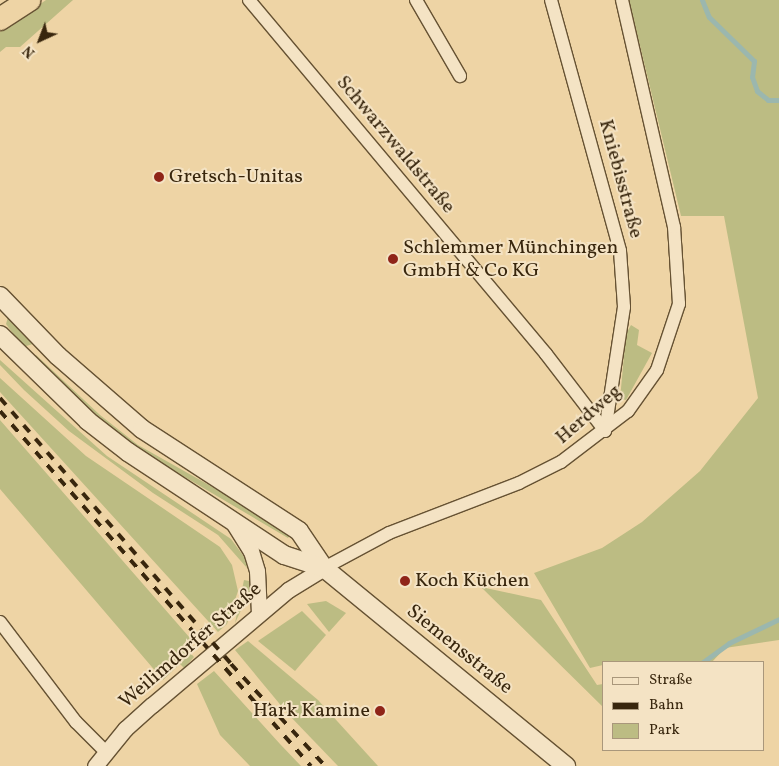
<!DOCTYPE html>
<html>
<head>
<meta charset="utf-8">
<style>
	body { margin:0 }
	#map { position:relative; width:779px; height:766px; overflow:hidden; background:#eed4a5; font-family:Vollkorn,serif }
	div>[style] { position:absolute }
	.green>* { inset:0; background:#bcbc83 }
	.stream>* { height:5px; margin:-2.5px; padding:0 2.5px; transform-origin:2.5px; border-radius:2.5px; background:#9bb7ae }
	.roads { filter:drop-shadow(1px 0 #665233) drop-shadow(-1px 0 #665233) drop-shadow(0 1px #665233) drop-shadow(0 -1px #665233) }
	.minor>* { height:12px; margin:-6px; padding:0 6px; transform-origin:6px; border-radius:6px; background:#f4e3c4 }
	.tertiary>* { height:15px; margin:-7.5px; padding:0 7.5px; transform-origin:7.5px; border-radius:7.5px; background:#f4e3c4 }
	.secondary>* { height:18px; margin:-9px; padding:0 9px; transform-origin:9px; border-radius:9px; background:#f4e3c4 }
	.motorway>* { height:22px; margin:-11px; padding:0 11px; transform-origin:11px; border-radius:11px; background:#eed4a5 }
	.rail>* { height:4px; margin-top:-2px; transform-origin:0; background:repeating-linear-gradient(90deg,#38260d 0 9px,transparent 0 18px) }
	.dots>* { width:14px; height:14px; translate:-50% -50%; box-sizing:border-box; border:2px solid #f4e3c4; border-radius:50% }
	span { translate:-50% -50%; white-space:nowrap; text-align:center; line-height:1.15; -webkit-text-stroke:4px #f4e3c4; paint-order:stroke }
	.street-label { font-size:20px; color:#38260d }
	.poi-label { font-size:20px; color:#38260d }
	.left { translate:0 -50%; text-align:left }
	.right { translate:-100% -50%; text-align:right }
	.legend { position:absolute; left:602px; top:661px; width:162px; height:90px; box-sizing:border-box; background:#f4e3c4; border:1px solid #a9977b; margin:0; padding:6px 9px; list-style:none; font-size:15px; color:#38260d }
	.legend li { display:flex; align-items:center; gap:10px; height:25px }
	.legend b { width:25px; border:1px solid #a9977b }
	.north { position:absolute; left:15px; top:15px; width:50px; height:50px; -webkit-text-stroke:4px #f4e3c4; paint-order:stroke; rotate:223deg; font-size:14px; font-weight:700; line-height:20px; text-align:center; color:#38260d }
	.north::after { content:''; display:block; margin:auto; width:18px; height:22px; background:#38260d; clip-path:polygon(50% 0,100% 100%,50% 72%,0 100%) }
</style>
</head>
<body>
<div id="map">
	<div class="green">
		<i style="clip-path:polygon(46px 0,73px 0,20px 47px,6px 47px,0 52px,0 32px)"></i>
		<i style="clip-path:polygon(629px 0,779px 0,779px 640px,725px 648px,712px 662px,603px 662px,603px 665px,590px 668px,534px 573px,602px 548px,642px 522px,700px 471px,758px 398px,724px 216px,681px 216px)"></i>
		<i style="clip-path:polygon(8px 317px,36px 343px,23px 347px,6px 324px)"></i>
		<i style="clip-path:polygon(631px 325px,639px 330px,637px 345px,652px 353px,626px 400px,620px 399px,626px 334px)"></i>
		<i style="clip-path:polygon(36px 355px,100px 415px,138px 445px,232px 498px,290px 535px,288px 538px,134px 447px,71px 396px,34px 357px)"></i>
		<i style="clip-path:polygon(0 360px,107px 456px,231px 539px,245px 558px,247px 568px,218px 535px,153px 493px,69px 431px,24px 390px,0 365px)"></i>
		<i style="clip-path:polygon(0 378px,86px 456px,220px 547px,232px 565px,238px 591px,227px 624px,218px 632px,0 392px)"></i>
		<i style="clip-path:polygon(0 420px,190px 638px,183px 645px,194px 657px,184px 668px,180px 664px,163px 680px,0 489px)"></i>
		<i style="clip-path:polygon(244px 580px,249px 581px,250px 591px,235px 623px)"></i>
		<i style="clip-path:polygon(481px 587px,541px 600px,597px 685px,603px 684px,603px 707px)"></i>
		<i style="clip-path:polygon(326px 601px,346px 613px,329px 632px,307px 604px)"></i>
		<i style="clip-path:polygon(302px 611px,326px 635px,295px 671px,258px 641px)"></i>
		<i style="clip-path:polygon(248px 641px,318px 700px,378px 766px,338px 766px,288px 714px,235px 650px)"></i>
		<i style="clip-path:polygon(214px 671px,280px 744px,301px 766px,250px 766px,220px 735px,197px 684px)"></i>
	</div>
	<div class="stream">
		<i style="left:702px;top:0;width:18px;rotate:68deg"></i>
		<i style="left:709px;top:17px;width:63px;rotate:44.4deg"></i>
		<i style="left:754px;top:61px;width:16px;rotate:97deg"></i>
		<i style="left:752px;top:77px;width:15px;rotate:70deg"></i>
		<i style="left:757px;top:91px;width:14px;rotate:39deg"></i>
		<i style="left:768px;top:100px;width:11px"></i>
		<i style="left:703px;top:662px;width:32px;rotate:-36deg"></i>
		<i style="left:729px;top:643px;width:55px;rotate:-25.6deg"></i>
	</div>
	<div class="roads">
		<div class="minor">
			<i style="left:249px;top:0;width:462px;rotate:50deg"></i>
			<i style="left:546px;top:354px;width:97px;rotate:52.5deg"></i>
			<i style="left:416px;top:0;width:88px;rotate:59.9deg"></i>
			<i style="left:551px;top:0;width:260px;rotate:74.6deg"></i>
			<i style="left:620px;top:251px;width:56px;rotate:85.9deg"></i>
			<i style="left:624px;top:307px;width:125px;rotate:98.7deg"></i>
			<i style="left:324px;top:568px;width:74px;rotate:-28.3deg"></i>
			<i style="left:389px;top:533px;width:139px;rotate:-21deg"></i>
			<i style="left:519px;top:483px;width:47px;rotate:-26.6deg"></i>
			<i style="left:561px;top:462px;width:84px;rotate:-37.3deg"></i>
			<i style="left:628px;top:411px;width:50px;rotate:-54.7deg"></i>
			<i style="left:657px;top:370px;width:70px;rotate:-71.6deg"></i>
			<i style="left:679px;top:304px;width:77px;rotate:-93.7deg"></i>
			<i style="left:674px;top:227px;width:233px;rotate:-102.9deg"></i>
			<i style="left:0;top:622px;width:126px;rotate:52.8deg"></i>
			<i style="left:76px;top:722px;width:41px;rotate:45deg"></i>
		</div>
		<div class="tertiary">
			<i style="left:232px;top:521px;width:36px;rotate:58deg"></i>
			<i style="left:251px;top:551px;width:21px;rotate:73deg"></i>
			<i style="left:257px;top:571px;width:42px;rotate:87.3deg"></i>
			<i style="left:95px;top:766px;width:48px;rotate:-51deg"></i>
			<i style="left:125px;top:729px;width:36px;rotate:-42deg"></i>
			<i style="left:152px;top:705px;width:178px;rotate:-40.2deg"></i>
			<i style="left:288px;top:590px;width:42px;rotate:-31.4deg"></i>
		</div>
		<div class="secondary">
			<i style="left:0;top:296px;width:83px;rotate:46deg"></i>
			<i style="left:58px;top:356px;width:111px;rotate:41deg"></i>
			<i style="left:142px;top:429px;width:187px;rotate:33deg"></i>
			<i style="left:299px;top:531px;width:45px;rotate:56deg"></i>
			<i style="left:324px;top:568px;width:313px;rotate:39.3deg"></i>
			<i style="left:0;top:335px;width:123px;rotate:44.3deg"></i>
			<i style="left:88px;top:421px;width:51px;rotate:37.8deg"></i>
			<i style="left:128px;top:452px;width:187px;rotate:33.4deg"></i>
			<i style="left:284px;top:555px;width:42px;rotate:18deg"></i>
		</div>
		<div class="motorway">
			<i style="left:0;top:19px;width:35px;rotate:-33deg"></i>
		</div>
	</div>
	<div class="rail">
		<i style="left:0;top:398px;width:352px;rotate:49deg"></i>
		<i style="left:231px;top:664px;width:139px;rotate:47.3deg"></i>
		<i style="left:0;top:411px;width:472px;rotate:48.8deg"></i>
	</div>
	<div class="dots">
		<i style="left:159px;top:177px;background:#8f2418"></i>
		<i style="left:393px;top:259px;background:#8f2418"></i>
		<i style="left:405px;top:581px;background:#8f2418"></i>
		<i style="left:380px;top:711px;background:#8f2418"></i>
	</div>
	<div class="street-label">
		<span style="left:395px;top:145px;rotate:50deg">Schwarzwaldstraße</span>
		<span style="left:620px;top:179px;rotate:75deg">Kniebisstraße</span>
		<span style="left:589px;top:415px;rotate:-41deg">Herdweg</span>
		<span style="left:191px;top:646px;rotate:-41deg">Weilimdorfer Straße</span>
		<span style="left:459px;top:650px;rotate:39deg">Siemensstraße</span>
	</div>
	<div class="poi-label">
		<span class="left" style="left:169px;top:177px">Gretsch-Unitas</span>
		<span class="left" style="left:403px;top:260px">Schlemmer Münchingen<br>GmbH &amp; Co KG</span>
		<span class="left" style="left:415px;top:581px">Koch Küchen</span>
		<span class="right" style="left:370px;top:711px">Hark Kamine</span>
	</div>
	<ul class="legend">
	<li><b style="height:6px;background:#f4e3c4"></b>Straße</li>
	<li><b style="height:6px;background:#38260d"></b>Bahn</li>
	<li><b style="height:14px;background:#bcbc83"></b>Park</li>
	</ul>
	<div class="north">N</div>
</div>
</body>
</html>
